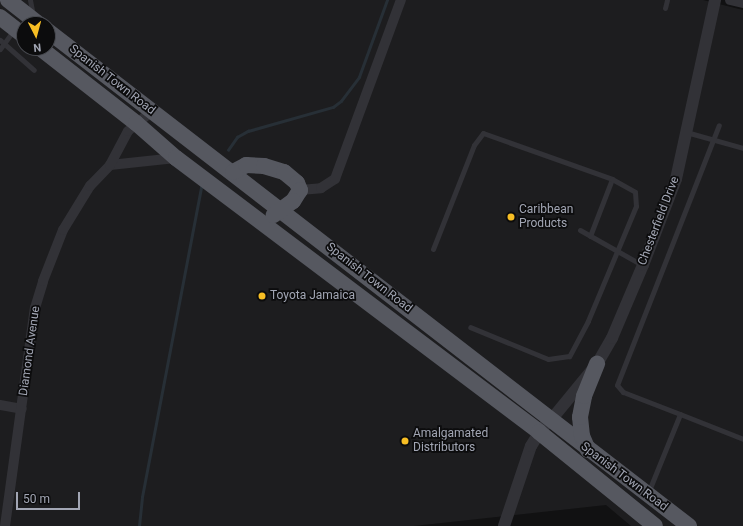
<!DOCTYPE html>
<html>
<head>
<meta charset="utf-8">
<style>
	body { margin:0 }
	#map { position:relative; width:743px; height:526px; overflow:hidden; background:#111112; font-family:Roboto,sans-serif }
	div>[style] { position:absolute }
	.built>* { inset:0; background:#1d1d1f }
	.stream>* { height:2.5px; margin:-1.25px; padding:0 1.25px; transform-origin:1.25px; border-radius:1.25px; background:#272f36 }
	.service>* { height:5px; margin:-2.5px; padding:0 2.5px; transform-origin:2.5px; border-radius:2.5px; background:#323237 }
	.minor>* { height:10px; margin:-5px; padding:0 5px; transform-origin:5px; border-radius:5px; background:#323237 }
	.tertiary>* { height:12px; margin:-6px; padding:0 6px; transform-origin:6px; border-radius:6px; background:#323237 }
	.trunk>* { height:16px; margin:-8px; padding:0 8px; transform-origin:8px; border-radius:8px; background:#565860 }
	.dots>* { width:11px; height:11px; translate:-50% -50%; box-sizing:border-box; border:2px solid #0c0c0d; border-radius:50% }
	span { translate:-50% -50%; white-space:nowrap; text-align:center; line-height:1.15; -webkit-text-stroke:3.5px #0c0c0d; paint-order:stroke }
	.street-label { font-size:12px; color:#a2a6b4 }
	.poi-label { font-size:12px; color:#a2a6b4 }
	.left { translate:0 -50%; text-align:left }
	.north { position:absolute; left:16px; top:16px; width:40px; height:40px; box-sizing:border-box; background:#0c0c0d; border:1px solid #484a50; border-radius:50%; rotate:174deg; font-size:11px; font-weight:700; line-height:16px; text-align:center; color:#a2a6b4 }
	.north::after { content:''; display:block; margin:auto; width:14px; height:18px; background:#f7be24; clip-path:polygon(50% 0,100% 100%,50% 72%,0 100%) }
	.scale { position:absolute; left:16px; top:492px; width:64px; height:18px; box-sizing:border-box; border:2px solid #a2a6b4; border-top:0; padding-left:5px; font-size:12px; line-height:14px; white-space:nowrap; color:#a2a6b4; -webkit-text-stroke:3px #0c0c0d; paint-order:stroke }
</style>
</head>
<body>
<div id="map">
	<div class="built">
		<i style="clip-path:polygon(evenodd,0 0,703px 0,743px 10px,743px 526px,631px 526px,606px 505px,414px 526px,0 526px,0 0,24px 24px,48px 24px,48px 48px,24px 48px,24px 24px)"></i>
	</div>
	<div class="stream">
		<i style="left:228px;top:150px;width:16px;rotate:-55deg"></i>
		<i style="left:237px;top:137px;width:13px;rotate:-29deg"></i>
		<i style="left:248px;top:131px;width:88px;rotate:-15.8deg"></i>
		<i style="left:333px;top:107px;width:10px;rotate:-37deg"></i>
		<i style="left:341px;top:101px;width:30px;rotate:-53deg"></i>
		<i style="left:359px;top:77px;width:82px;rotate:-70deg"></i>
		<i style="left:139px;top:526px;width:29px;rotate:-84deg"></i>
		<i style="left:142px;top:497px;width:316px;rotate:-79.2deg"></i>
	</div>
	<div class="service">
		<i style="left:30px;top:0;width:15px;rotate:79deg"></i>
		<i style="left:665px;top:8px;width:8px;rotate:-76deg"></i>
		<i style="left:0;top:40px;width:45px;rotate:41.4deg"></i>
		<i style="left:0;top:49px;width:24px;rotate:-54deg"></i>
		<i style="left:686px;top:132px;width:59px;rotate:15.7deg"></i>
		<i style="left:580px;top:230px;width:71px;rotate:29.4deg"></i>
		<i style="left:590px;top:236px;width:61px;rotate:-68.9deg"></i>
		<i style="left:433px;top:249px;width:112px;rotate:-68.5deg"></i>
		<i style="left:474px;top:145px;width:15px;rotate:-53deg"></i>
		<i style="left:483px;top:133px;width:137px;rotate:19.6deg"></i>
		<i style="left:612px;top:179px;width:26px;rotate:29deg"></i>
		<i style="left:635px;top:192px;width:14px;rotate:86deg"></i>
		<i style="left:636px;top:206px;width:125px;rotate:112.7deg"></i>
		<i style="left:588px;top:321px;width:40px;rotate:118deg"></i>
		<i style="left:569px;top:356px;width:21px;rotate:172deg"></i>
		<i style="left:548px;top:359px;width:84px;rotate:-157.7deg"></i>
		<i style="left:680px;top:414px;width:61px;rotate:-158.9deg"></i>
		<i style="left:623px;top:392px;width:9px;rotate:-131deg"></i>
		<i style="left:617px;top:385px;width:279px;rotate:-68.6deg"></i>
		<i style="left:648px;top:493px;width:85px;rotate:-67.9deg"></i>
		<i style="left:680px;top:414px;width:68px;rotate:21.6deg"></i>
	</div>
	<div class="minor">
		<i style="left:730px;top:0;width:13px;rotate:13deg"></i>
		<i style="left:110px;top:165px;width:66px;rotate:-6.1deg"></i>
		<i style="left:300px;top:190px;width:21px;rotate:-5deg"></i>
		<i style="left:321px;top:188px;width:17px;rotate:-33deg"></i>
		<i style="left:335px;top:179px;width:191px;rotate:-69.8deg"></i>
		<i style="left:0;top:405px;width:22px;rotate:10deg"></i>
		<i style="left:5px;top:526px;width:220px;rotate:-82.2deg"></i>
		<i style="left:35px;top:308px;width:28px;rotate:-73deg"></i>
		<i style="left:43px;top:281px;width:55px;rotate:-68.6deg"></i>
		<i style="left:63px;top:230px;width:52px;rotate:-58.5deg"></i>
		<i style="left:90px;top:186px;width:29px;rotate:-46deg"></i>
		<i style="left:110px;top:165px;width:38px;rotate:-62deg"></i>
		<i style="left:128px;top:131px;width:31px;rotate:-40deg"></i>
	</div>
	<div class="tertiary">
		<i style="left:504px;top:526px;width:84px;rotate:-71.4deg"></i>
		<i style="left:531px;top:446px;width:22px;rotate:-58deg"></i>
		<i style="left:543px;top:427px;width:11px;rotate:-41deg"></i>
		<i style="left:551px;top:420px;width:72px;rotate:-50.6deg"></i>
		<i style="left:597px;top:364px;width:30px;rotate:-60deg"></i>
		<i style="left:612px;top:338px;width:79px;rotate:-67deg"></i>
		<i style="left:643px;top:265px;width:92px;rotate:-69deg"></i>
		<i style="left:676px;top:179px;width:183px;rotate:-77.7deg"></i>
	</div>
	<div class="trunk">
		<i style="left:8px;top:0;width:39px;rotate:38deg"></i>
		<i style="left:0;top:17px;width:31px;rotate:38deg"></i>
		<i style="left:48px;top:31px;width:810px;rotate:37.68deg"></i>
		<i style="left:40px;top:48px;width:122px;rotate:38deg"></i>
		<i style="left:136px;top:123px;width:53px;rotate:41.2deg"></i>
		<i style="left:176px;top:158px;width:455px;rotate:37deg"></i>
		<i style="left:539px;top:432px;width:149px;rotate:39deg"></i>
		<i style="left:233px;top:172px;width:15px;rotate:-28deg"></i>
		<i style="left:246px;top:165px;width:18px;rotate:3deg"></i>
		<i style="left:264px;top:166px;width:21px;rotate:17deg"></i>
		<i style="left:284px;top:172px;width:17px;rotate:40deg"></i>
		<i style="left:297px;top:183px;width:8px;rotate:67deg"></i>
		<i style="left:300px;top:190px;width:13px;rotate:122deg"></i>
		<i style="left:293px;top:201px;width:24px;rotate:144deg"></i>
		<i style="left:588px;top:450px;width:15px;rotate:-113deg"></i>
		<i style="left:582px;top:436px;width:19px;rotate:-96deg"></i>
		<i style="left:580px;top:417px;width:21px;rotate:-79deg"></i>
		<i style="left:584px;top:396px;width:35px;rotate:-68deg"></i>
	</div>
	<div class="dots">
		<i style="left:511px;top:217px;background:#f7be24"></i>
		<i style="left:262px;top:296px;background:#f7be24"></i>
		<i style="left:405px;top:441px;background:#f7be24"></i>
	</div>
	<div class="street-label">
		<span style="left:112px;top:80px;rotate:38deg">Spanish Town Road</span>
		<span style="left:659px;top:221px;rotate:-69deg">Chesterfield Drive</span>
		<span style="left:369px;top:278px;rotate:38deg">Spanish Town Road</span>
		<span style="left:30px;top:351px;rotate:-82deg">Diamond Avenue</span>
		<span style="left:624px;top:477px;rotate:37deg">Spanish Town Road</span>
	</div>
	<div class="poi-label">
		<span class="left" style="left:519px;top:217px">Caribbean<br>Products</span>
		<span class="left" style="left:270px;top:296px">Toyota Jamaica</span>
		<span class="left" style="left:413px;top:441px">Amalgamated<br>Distributors</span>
	</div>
	<div class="north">N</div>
	<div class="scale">50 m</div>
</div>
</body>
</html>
